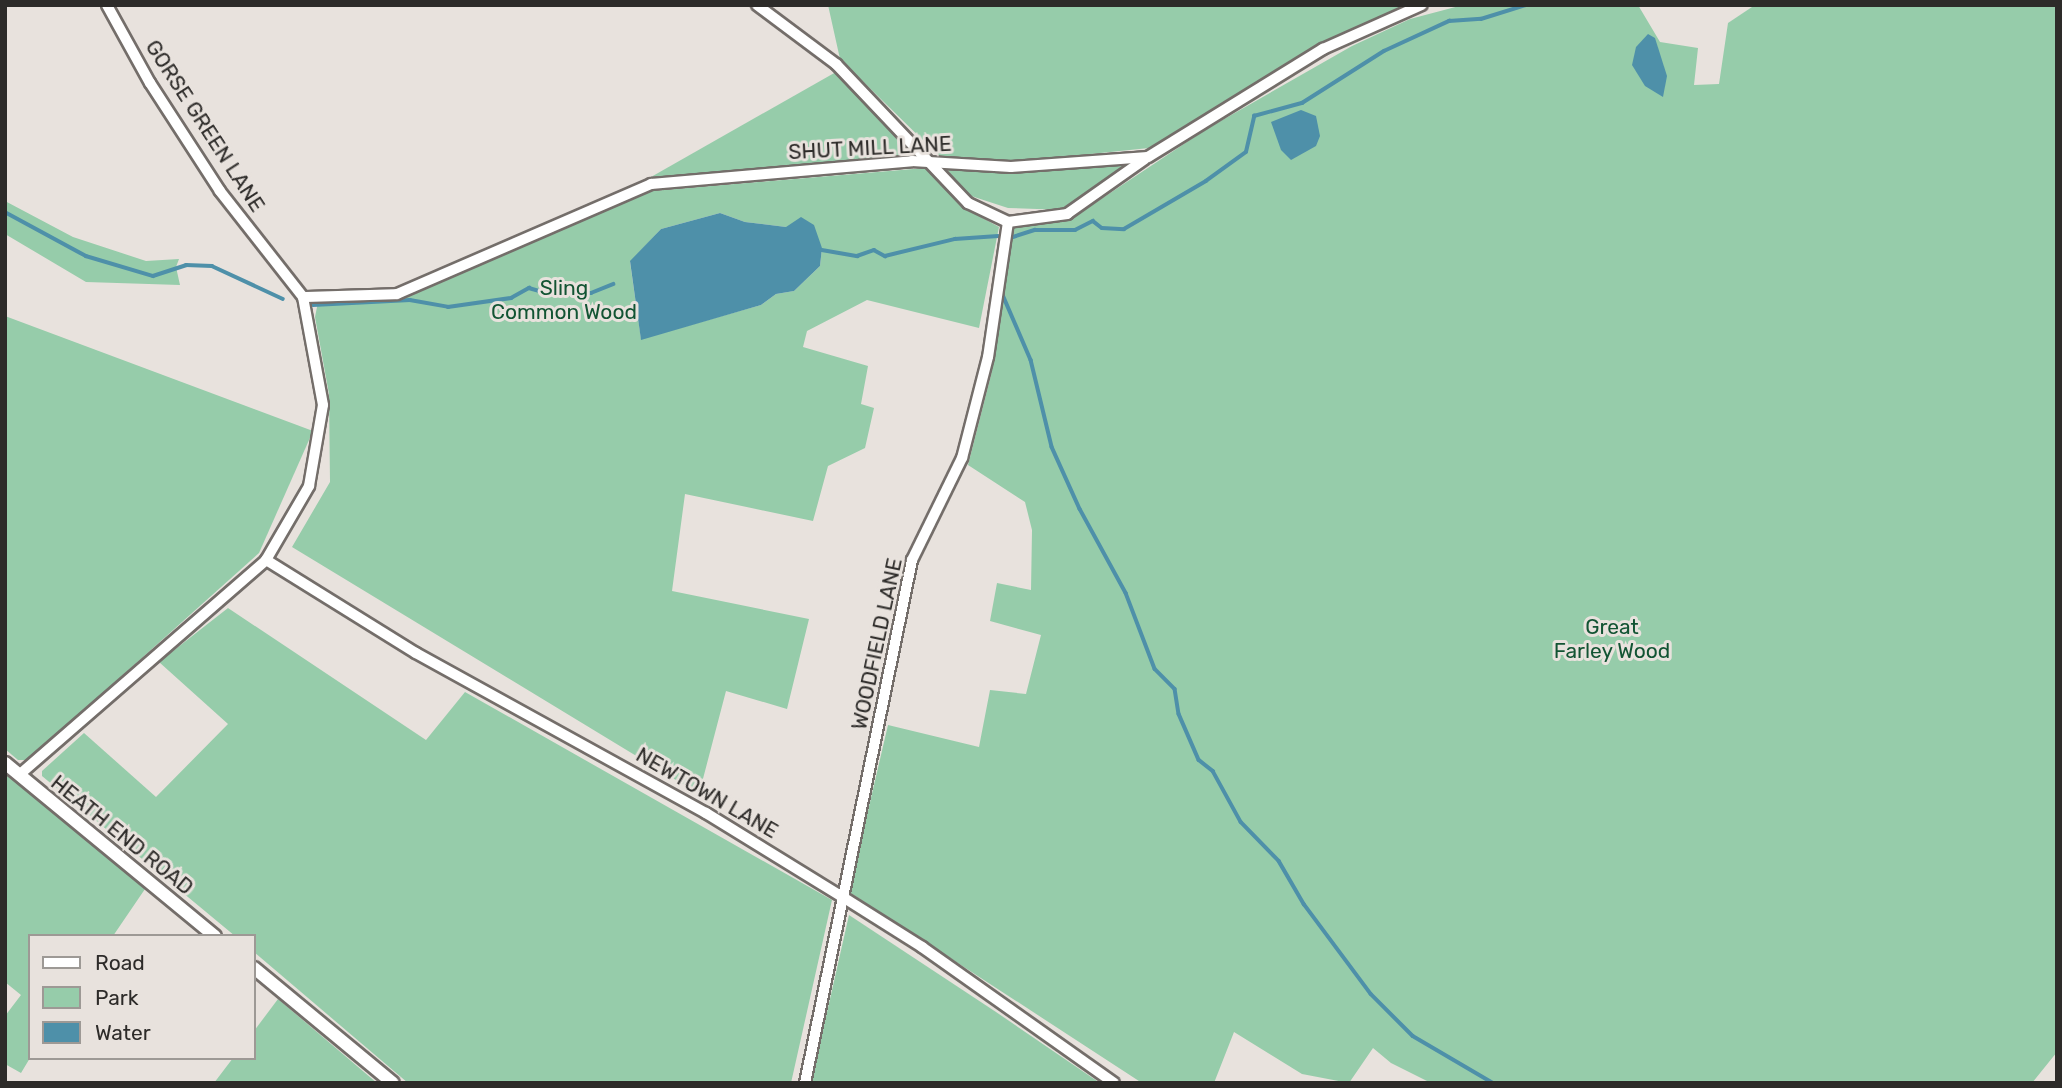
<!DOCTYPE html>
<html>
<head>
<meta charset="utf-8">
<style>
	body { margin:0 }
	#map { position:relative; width:2062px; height:1088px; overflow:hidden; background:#e8e2dd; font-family:Rubik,sans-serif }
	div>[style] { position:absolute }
	.green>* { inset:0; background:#96ccaa }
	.water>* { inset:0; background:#4e90a9 }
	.stream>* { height:3.5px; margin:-1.75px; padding:0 1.75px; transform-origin:1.75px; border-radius:1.75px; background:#4e90a9 }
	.roads { filter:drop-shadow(2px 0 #746e6a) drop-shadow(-2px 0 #746e6a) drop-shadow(0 2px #746e6a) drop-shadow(0 -2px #746e6a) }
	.minor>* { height:10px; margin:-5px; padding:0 5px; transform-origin:5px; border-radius:5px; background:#fff }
	.tertiary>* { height:12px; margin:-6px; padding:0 6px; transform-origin:6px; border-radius:6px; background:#fff }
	span { translate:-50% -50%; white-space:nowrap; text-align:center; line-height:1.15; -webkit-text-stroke:6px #e8e2dd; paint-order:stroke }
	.street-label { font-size:21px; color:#2d2b29 }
	.park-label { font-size:21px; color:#125433 }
	.frame { position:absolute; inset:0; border:7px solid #2d2b29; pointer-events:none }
	.legend { position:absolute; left:28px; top:934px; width:228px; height:126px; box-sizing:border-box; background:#e8e2dd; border:2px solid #9d9995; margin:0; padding:9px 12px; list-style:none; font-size:21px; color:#2d2b29 }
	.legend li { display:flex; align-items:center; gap:14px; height:35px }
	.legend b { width:35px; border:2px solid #9d9995 }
</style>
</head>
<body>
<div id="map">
	<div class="green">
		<i style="clip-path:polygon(828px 5px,1343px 7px,1414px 5px,1351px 29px,1149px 148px,1013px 162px,939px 156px,840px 59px)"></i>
		<i style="clip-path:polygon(1463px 5px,1638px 5px,1660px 42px,1698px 48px,1694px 85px,1719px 84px,1728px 23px,1755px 5px,2057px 5px,2057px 1052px,2032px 1083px,1431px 1083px,1391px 1063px,1373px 1048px,1349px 1083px,1302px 1074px,1234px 1032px,1214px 1083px,1142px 1083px,849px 892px,888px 725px,979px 747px,990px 690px,1026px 694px,1041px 635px,990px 621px,997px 583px,1031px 590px,1032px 530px,1025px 502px,968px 465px,991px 375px,1011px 219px,1068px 221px,1205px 130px,1352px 46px,1410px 19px)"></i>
		<i style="clip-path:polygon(836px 72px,922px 156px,651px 177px)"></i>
		<i style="clip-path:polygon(1134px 162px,1066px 210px,1008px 208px,965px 194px,947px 169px,1013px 172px)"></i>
		<i style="clip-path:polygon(evenodd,925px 168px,966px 209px,999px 227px,979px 328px,867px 300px,807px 331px,803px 347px,868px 366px,861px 404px,874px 408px,865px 448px,828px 466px,813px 521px,685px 494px,672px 591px,809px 619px,787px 709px,726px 691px,699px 794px,292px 547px,330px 482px,329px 394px,315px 317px,318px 302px,417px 292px,505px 245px,652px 191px,925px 168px,720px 213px,745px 222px,786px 227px,822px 248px,820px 266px,794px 291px,776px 294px,761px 305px,641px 339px,630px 262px,661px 229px,720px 213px)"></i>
		<i style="clip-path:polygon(5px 201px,73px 237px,146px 261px,179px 259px,176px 267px,180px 285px,86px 282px,5px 234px)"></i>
		<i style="clip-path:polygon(5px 316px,313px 431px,259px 553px,28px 760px,18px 760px,5px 749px)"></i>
		<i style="clip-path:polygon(228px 608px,426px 740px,465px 692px,832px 900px,791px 1083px,408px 1083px,254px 952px,254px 936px,235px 936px,42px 776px,42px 771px,84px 733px,156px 797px,228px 724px,159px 662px)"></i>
		<i style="clip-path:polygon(5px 772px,145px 889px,113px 936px,30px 936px,30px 1058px,21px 1073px,5px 1064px,5px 1016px,21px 995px,5px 982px)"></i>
		<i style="clip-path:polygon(849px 915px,996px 1012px,1100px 1083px,811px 1083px)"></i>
		<i style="clip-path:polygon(278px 999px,377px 1083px,214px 1083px,233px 1058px,254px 1058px,254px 1031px)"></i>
	</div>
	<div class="water">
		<i style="clip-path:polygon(1648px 34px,1655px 38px,1667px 76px,1663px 97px,1645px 86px,1632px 65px,1636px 47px)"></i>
		<i style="clip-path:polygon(1301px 110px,1316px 116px,1320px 136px,1316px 146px,1291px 160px,1281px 150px,1271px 122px)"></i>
		<i style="clip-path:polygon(720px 213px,745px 222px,786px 227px,801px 217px,814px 225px,822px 248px,820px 266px,794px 291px,776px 294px,761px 305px,641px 340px,630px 261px,661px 229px)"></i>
	</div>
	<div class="stream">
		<i style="left:5px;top:212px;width:92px;rotate:28.5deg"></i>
		<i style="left:86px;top:256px;width:70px;rotate:16.6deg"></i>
		<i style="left:153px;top:276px;width:35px;rotate:-18deg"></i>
		<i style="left:186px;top:265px;width:26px;rotate:2deg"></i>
		<i style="left:212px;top:266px;width:78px;rotate:24.9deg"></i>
		<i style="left:1013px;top:237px;width:23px;rotate:-18deg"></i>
		<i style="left:1035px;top:230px;width:40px"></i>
		<i style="left:1075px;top:230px;width:20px;rotate:-27deg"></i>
		<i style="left:1093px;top:221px;width:11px;rotate:38deg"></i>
		<i style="left:1102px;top:228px;width:22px;rotate:3deg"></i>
		<i style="left:1124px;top:229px;width:95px;rotate:-30.3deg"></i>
		<i style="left:1206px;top:181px;width:49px;rotate:-35.9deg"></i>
		<i style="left:1246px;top:152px;width:37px;rotate:-77deg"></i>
		<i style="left:1254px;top:116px;width:50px;rotate:-15.2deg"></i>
		<i style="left:1302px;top:103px;width:97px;rotate:-32.4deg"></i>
		<i style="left:1384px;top:51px;width:72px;rotate:-24.8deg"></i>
		<i style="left:1449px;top:21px;width:32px;rotate:-4deg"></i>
		<i style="left:1481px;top:19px;width:47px;rotate:-17.3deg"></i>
		<i style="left:822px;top:250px;width:36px;rotate:10deg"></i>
		<i style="left:857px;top:256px;width:18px;rotate:-19deg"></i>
		<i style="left:874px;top:250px;width:13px;rotate:29deg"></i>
		<i style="left:885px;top:256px;width:72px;rotate:-13.7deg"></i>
		<i style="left:955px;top:239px;width:43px;rotate:-4deg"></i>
		<i style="left:1003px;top:295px;width:71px;rotate:66.7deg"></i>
		<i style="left:1031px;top:360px;width:89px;rotate:76.4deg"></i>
		<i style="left:1052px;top:447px;width:68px;rotate:65.7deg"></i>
		<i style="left:1080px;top:509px;width:96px;rotate:61.3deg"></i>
		<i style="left:1126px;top:593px;width:81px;rotate:69.1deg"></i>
		<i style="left:1155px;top:669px;width:28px;rotate:45deg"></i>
		<i style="left:1175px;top:689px;width:25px;rotate:81deg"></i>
		<i style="left:1179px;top:714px;width:50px;rotate:66.5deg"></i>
		<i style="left:1199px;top:760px;width:18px;rotate:38deg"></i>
		<i style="left:1213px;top:771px;width:58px;rotate:61.2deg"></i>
		<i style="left:1241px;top:822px;width:54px;rotate:45.7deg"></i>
		<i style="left:1279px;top:861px;width:50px;rotate:59.8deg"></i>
		<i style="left:1304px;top:904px;width:112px;rotate:53.3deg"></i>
		<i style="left:1371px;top:994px;width:59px;rotate:45deg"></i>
		<i style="left:1413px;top:1036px;width:93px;rotate:30.4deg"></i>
		<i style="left:313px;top:305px;width:97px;rotate:-3deg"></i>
		<i style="left:410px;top:300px;width:39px;rotate:10deg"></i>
		<i style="left:448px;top:307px;width:64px;rotate:-8.1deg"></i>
		<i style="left:511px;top:298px;width:21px;rotate:-29deg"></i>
		<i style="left:529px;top:288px;width:19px;rotate:16deg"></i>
		<i style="left:547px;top:293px;width:44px"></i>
		<i style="left:591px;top:293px;width:24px;rotate:-22deg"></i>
	</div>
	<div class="roads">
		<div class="minor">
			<i style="left:757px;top:5px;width:99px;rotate:36.8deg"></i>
			<i style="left:836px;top:64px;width:192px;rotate:46.5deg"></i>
			<i style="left:968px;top:203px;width:44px;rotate:25.4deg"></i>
			<i style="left:1008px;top:222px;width:136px;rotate:98.4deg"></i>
			<i style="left:988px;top:357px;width:104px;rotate:104.4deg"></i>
			<i style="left:962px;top:458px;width:114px;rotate:116.1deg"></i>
			<i style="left:912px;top:560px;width:534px;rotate:101.56deg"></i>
			<i style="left:1008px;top:222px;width:60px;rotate:-7.7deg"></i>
			<i style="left:1067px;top:214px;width:95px;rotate:-35.2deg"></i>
			<i style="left:303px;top:297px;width:94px;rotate:-1.8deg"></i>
			<i style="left:397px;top:294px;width:277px;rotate:-23.4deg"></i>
			<i style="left:651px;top:184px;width:262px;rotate:-5deg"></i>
			<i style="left:912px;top:161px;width:99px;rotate:3.5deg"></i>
			<i style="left:1011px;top:167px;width:137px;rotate:-4.2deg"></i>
			<i style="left:1148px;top:157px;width:206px;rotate:-31.7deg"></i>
			<i style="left:1323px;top:49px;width:108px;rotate:-24deg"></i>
			<i style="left:266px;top:560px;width:176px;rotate:31.8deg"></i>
			<i style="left:416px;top:653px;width:331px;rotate:28.9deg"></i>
			<i style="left:706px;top:813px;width:158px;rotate:31.6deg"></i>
			<i style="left:841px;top:896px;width:96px;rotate:32.2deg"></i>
			<i style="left:922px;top:947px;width:235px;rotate:35.3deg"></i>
			<i style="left:19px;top:775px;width:327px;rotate:-41deg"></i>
			<i style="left:266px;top:560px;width:86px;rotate:-59.8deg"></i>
			<i style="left:309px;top:486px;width:82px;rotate:-80.2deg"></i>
			<i style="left:323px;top:405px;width:110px;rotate:-100.5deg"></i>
			<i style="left:303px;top:297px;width:135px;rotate:-128.1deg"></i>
			<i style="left:220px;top:191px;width:129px;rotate:-122.9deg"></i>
			<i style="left:150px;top:83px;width:89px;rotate:-118.9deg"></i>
		</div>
		<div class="tertiary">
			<i style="left:5px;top:763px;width:272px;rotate:39.5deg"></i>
			<i style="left:254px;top:968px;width:180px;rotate:39.6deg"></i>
		</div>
	</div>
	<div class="street-label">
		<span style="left:205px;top:126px;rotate:57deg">GORSE GREEN LANE</span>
		<span style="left:870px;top:148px;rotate:-3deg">SHUT MILL LANE</span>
		<span style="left:877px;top:644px;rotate:-78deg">WOODFIELD LANE</span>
		<span style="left:707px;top:793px;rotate:30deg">NEWTOWN LANE</span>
		<span style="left:122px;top:835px;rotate:39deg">HEATH END ROAD</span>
	</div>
	<div class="park-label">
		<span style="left:564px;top:300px">Sling<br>Common Wood</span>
		<span style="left:1612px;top:639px">Great<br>Farley Wood</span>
	</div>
	<div class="frame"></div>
	<ul class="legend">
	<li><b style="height:9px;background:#fff"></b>Road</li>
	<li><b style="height:19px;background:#96ccaa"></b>Park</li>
	<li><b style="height:19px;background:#4e90a9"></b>Water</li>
	</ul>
</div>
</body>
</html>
